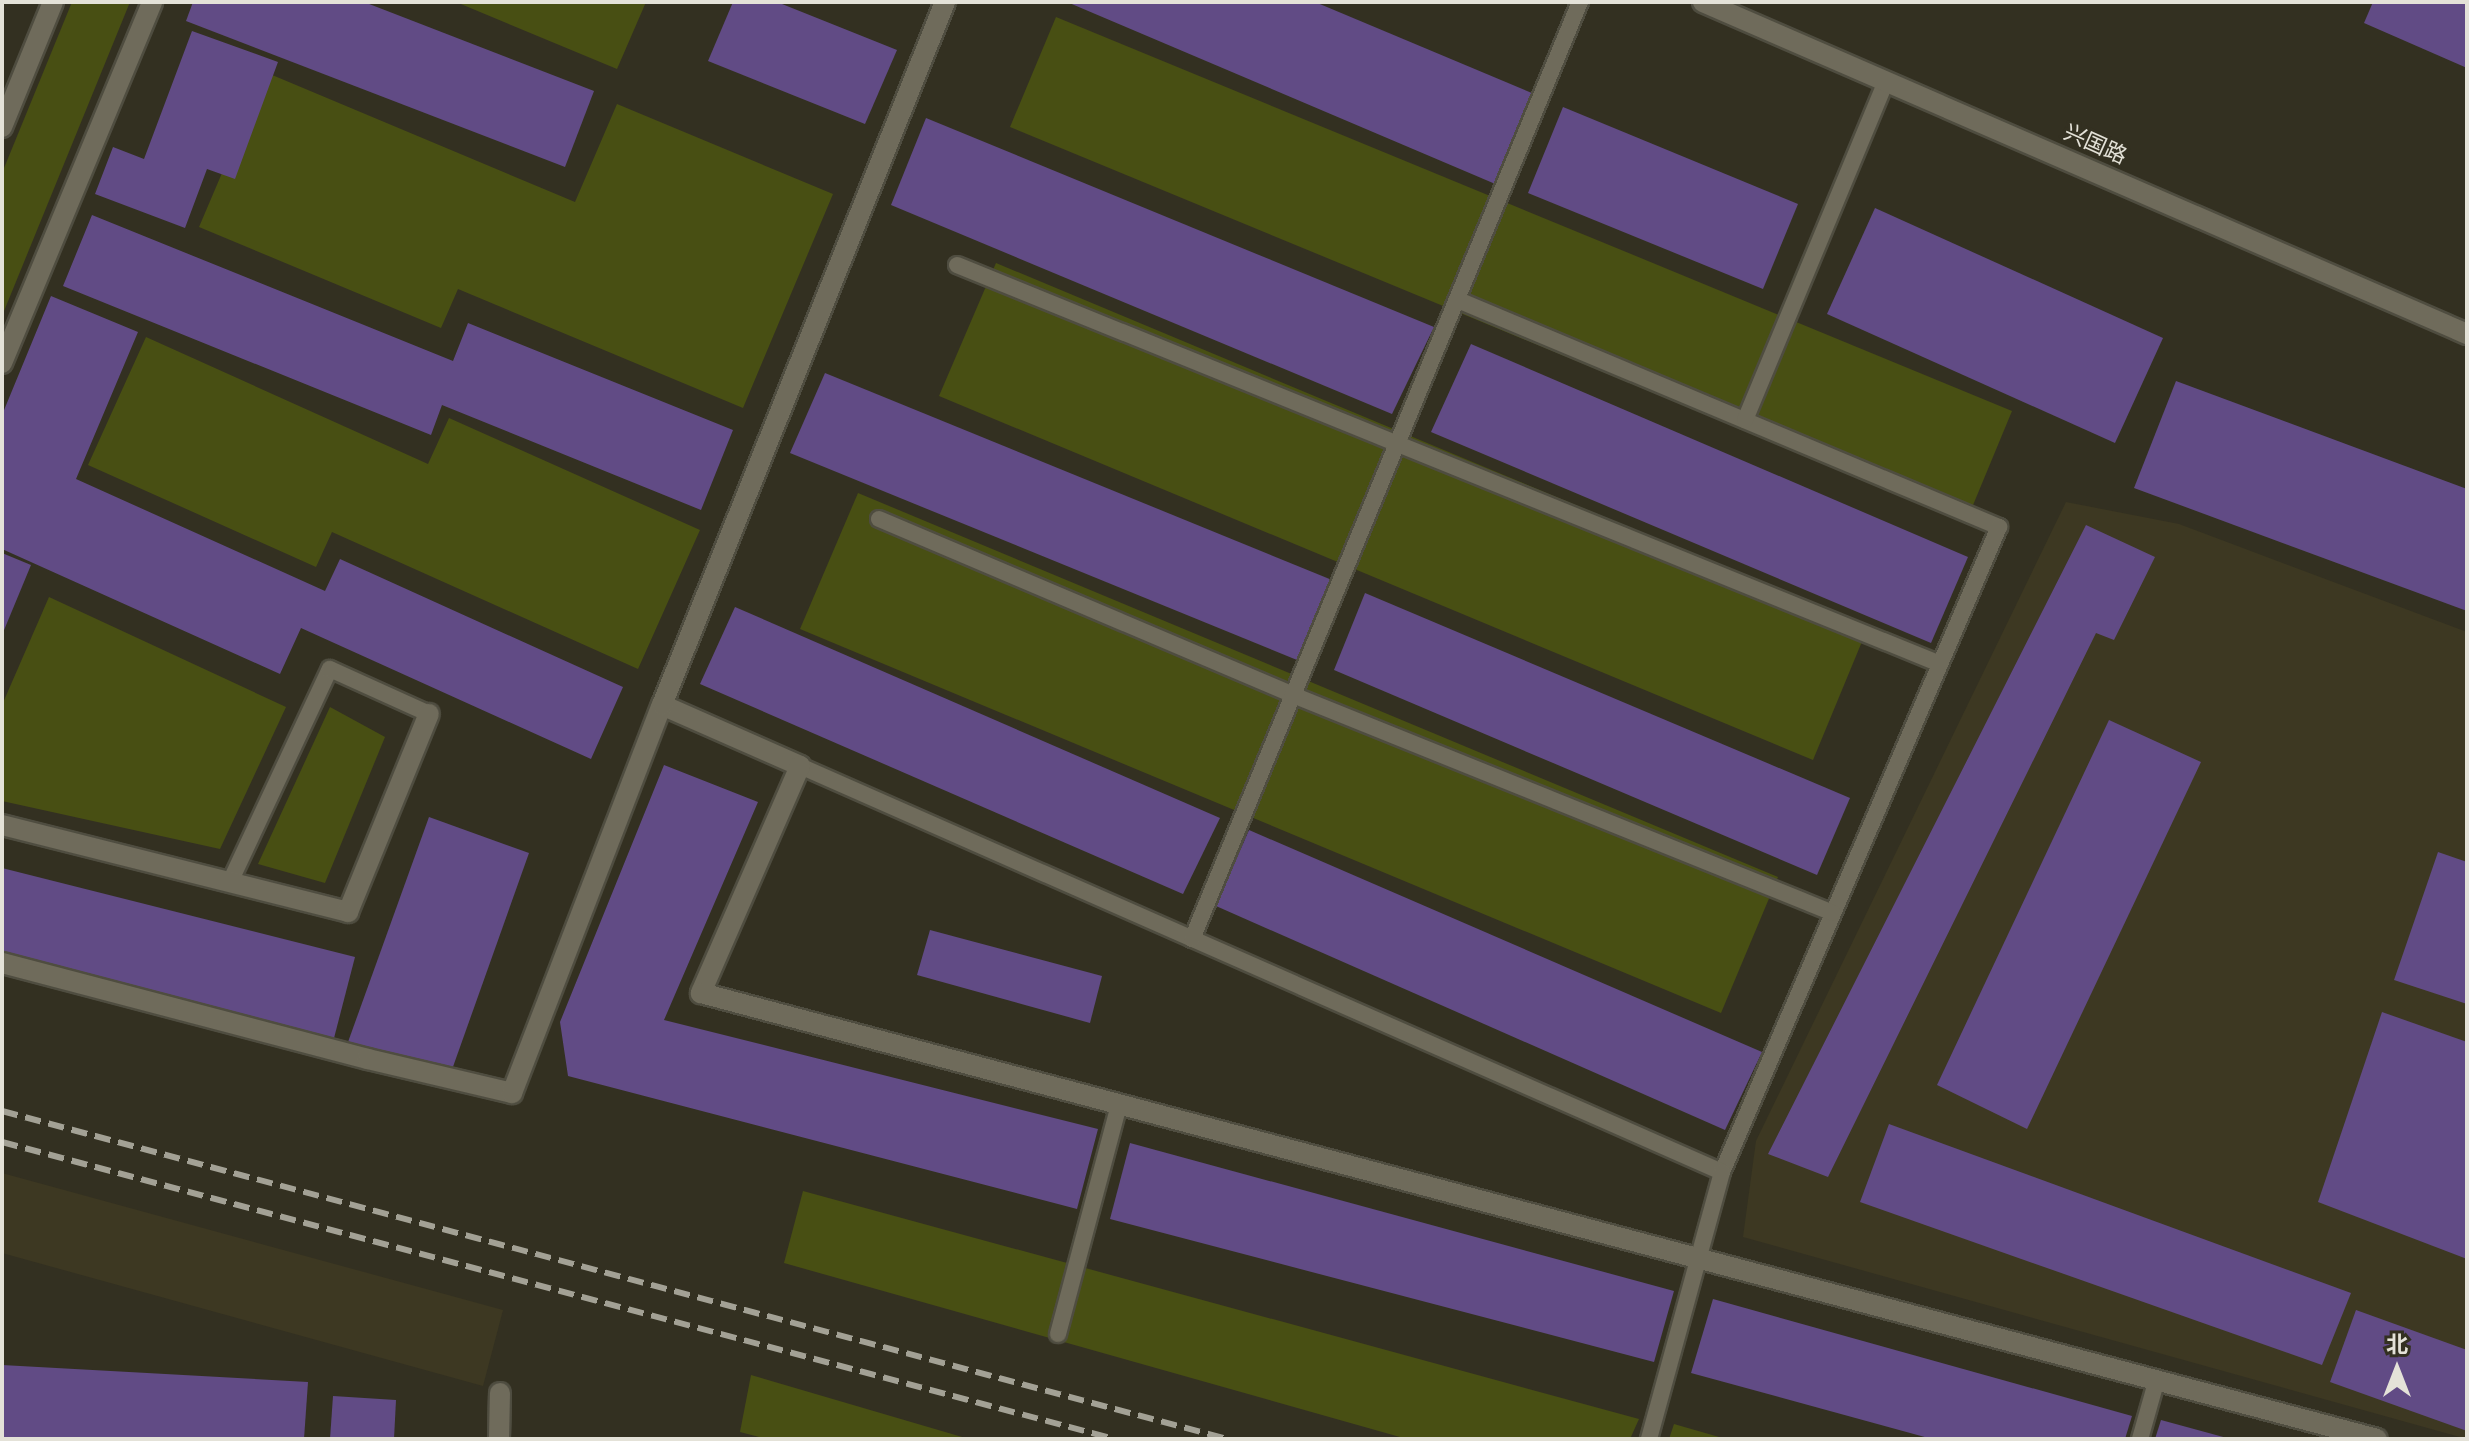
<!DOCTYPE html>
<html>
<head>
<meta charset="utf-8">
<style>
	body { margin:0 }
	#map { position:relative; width:2469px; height:1441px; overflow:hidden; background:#333021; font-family:"Nunito Sans","Noto Sans SC",sans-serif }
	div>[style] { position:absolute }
	.built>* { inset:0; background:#3d3822 }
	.green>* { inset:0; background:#484f13 }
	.building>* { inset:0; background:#614b85 }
	.roads { filter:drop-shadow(2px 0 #4f4d40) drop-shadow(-2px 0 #4f4d40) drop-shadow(0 2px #4f4d40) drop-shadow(0 -2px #4f4d40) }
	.lane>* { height:16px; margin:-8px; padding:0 8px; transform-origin:8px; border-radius:8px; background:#6f6b5b }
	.street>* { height:20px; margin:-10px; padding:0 10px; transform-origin:10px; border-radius:10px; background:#6f6b5b }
	.secondary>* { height:20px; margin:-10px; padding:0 10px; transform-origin:10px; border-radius:10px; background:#6f6b5b }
	.rail>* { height:6px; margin-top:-3px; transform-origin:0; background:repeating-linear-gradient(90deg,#a3a195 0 16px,transparent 0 24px) }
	span { translate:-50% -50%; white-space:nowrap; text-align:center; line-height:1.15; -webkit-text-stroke:6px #333021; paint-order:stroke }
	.street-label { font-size:22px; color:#e4e2d8 }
	.frame { position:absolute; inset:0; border:4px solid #e4e2d8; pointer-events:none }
	.north { position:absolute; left:2357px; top:1329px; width:80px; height:80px; -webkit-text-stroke:6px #333021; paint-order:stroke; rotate:0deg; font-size:22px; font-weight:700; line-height:32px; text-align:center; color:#e4e2d8 }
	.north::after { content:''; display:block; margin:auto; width:28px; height:36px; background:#e4e2d8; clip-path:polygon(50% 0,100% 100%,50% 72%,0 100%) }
</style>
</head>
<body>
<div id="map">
	<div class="built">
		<i style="clip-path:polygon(2066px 502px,2179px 524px,2467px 632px,2467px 1439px,1743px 1237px,1756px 1141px)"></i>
		<i style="clip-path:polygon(2px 1173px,503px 1310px,483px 1386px,2px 1253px)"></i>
	</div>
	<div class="green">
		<i style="clip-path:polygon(72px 2px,130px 2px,2px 316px,2px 173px)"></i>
		<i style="clip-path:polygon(456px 2px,646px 2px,617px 69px)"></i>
		<i style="clip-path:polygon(1056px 17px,2012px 411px,1966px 522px,1010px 127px)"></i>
		<i style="clip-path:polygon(265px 72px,575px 202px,617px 104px,833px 194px,743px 408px,458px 289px,441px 328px,199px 227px)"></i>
		<i style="clip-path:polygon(996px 263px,1868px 627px,1813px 760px,939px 396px)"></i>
		<i style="clip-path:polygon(146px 337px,428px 464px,449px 418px,700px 530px,638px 669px,332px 532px,316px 567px,88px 465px)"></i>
		<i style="clip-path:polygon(858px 493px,1778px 877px,1721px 1013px,800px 629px)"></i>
		<i style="clip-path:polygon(49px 597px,286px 707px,220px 849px,2px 801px,2px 705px)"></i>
		<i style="clip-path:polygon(330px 707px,385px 737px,325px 883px,258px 864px)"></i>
		<i style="clip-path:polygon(803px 1191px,1639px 1419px,1630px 1439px,1407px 1439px,784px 1263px)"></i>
		<i style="clip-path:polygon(751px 1375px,969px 1439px,767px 1439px,740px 1432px)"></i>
		<i style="clip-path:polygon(1674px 1424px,1726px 1439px,1669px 1439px)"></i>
	</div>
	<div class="building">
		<i style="clip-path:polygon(193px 2px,364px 2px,594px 91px,565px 167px,186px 21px)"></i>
		<i style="clip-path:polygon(733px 2px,777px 2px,897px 50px,865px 124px,708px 61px)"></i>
		<i style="clip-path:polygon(1067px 2px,1315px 2px,1539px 96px,1500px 186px)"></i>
		<i style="clip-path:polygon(2373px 2px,2467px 2px,2467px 68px,2364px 23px)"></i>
		<i style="clip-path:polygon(192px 31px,278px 62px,235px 179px,207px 169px,185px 228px,95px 194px,113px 147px,144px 159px)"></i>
		<i style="clip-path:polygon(1563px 107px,1798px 204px,1763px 289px,1528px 193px)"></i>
		<i style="clip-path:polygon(926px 118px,1434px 327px,1392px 414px,891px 205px)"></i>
		<i style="clip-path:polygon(1875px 208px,2163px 338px,2115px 443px,1827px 314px)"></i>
		<i style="clip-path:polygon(92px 215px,453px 361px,468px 323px,733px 430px,701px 510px,442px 405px,431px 435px,63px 286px)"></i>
		<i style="clip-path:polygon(51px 296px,138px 332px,76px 479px,325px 591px,340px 559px,623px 687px,591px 759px,301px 628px,280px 674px,2px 549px,2px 415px)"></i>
		<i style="clip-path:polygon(1471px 344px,1968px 557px,1931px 643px,1431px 432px)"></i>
		<i style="clip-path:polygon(825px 373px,1332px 580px,1297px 660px,790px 453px)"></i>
		<i style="clip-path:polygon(2176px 381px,2467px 489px,2467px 611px,2134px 488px)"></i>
		<i style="clip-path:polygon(2086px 525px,2155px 557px,2114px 640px,2096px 633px,1828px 1177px,1768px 1154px)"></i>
		<i style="clip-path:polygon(2px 553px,31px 565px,2px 635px)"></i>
		<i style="clip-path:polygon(1365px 593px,1850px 798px,1817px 875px,1334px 670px)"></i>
		<i style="clip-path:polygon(735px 607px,1220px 818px,1183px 894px,700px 684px)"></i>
		<i style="clip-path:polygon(2109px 720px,2201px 762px,2027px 1129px,1937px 1085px)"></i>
		<i style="clip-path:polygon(664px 765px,758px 802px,664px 1020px,1098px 1129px,1077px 1209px,568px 1076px,560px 1022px)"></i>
		<i style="clip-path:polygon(429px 817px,529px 853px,449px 1078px,348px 1042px)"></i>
		<i style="clip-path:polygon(1249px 830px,1762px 1052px,1725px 1130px,1216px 906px)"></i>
		<i style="clip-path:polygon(2438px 852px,2467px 862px,2467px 1004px,2394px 980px)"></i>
		<i style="clip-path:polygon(2px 868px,355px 957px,333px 1042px,2px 959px)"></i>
		<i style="clip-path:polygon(930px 930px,1102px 976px,1090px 1023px,917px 975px)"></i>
		<i style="clip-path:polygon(2382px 1012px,2467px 1042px,2467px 1259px,2318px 1202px)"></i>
		<i style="clip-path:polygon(1889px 1124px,2351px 1293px,2322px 1365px,1860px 1202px)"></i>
		<i style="clip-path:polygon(1130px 1143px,1674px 1291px,1654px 1362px,1110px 1219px)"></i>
		<i style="clip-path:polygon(1713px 1299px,2132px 1416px,2125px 1439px,1932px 1439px,1691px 1373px)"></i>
		<i style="clip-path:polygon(2356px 1310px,2467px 1350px,2467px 1431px,2330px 1382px)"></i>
		<i style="clip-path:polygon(2px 1365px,308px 1382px,304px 1439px,2px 1439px)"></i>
		<i style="clip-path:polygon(333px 1396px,396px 1400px,394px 1439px,330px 1439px)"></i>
		<i style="clip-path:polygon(2161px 1420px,2227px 1438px,2227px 1439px,2155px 1439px)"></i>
	</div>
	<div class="roads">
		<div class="lane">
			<i style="left:957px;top:265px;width:1061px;rotate:22.09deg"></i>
			<i style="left:1458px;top:300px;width:587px;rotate:22.76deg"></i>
			<i style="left:1999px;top:527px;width:702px;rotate:113.24deg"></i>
			<i style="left:1745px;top:420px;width:367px;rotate:-67.4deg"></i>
			<i style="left:879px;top:519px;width:450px;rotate:23deg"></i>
			<i style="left:1293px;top:695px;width:582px;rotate:21.98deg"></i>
			<i style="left:800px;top:766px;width:1007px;rotate:23.77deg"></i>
			<i style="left:1722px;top:1172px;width:277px;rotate:105.3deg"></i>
			<i style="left:230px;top:882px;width:235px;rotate:-64.9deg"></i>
			<i style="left:330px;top:669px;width:109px;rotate:24.4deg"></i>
			<i style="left:1192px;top:939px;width:1014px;rotate:-67.51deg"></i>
			<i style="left:1058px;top:1334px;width:238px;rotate:-75.1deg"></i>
			<i style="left:2140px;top:1439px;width:62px;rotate:-74.2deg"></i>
		</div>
		<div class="street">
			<i style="left:662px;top:705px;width:151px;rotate:23.8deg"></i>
			<i style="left:800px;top:766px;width:248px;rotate:113.6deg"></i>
			<i style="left:701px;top:993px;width:1734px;rotate:14.9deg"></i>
			<i style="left:2px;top:825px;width:357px;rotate:14.1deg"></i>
			<i style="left:348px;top:912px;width:214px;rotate:-67.8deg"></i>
			<i style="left:2px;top:963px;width:378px;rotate:14.7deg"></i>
			<i style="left:368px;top:1059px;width:148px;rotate:13.3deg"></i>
			<i style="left:512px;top:1093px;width:416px;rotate:-68.9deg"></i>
			<i style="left:662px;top:705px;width:758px;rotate:-68.07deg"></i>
			<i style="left:499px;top:1439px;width:46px;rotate:-88.8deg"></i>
		</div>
		<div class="secondary">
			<i style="left:1703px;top:2px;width:833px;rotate:23.49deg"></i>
			<i style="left:2px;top:127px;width:135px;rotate:-67.8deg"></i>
			<i style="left:2px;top:363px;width:391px;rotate:-67.4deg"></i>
		</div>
	</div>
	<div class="rail">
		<i style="left:2px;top:1111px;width:1268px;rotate:14.99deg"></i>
		<i style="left:2px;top:1142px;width:1151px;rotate:14.95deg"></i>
	</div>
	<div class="street-label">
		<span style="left:2095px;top:145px;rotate:24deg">兴国路</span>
	</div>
	<div class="frame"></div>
	<div class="north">北</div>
</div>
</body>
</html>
